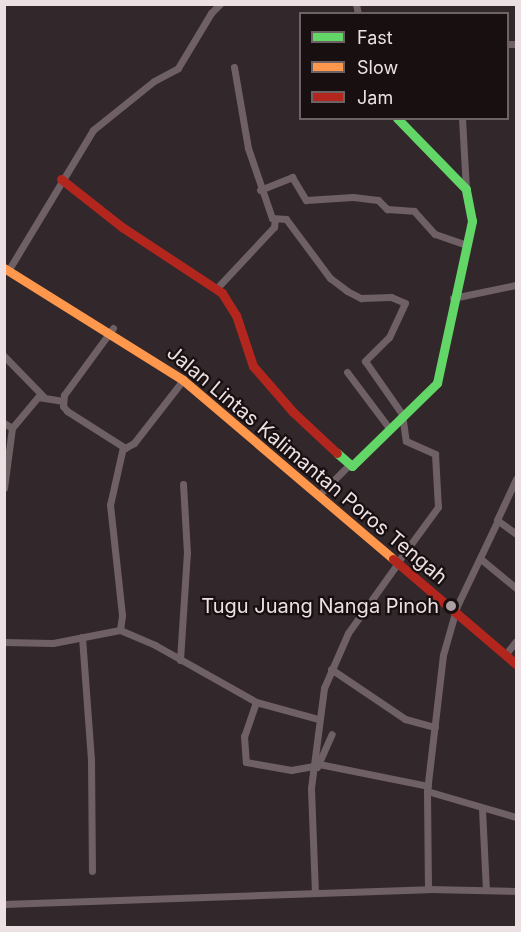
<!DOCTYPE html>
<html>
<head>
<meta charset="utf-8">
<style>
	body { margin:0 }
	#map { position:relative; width:521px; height:932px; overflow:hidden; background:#32272a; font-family:Inter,sans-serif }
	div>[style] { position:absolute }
	.street>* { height:7px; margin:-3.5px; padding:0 3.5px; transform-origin:3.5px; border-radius:3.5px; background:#6e6064 }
	.fast>* { height:9px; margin:-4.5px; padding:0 4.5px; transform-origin:4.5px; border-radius:4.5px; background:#63d668 }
	.slow>* { height:9px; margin:-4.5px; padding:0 4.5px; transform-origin:4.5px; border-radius:4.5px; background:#ff974d }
	.jam>* { height:9px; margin:-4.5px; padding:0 4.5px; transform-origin:4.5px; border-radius:4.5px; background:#b3261e }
	.dots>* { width:16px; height:16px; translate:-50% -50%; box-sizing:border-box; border:3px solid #180f11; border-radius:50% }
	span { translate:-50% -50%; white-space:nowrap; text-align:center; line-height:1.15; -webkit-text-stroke:4.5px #180f11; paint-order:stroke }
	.street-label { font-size:20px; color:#ede0e3 }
	.poi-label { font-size:20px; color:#ede0e3 }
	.right { translate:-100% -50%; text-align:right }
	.frame { position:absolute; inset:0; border:6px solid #ede0e3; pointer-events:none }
	.legend { position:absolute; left:299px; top:12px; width:210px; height:108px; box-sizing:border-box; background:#180f11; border:2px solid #6d6365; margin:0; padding:8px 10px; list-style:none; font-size:18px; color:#ede0e3 }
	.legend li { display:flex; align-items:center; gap:12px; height:30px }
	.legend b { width:30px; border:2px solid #6d6365 }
</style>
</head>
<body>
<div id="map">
	<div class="street">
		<i style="left:356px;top:4px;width:10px;rotate:79deg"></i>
		<i style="left:508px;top:44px;width:8px"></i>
		<i style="left:234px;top:67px;width:82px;rotate:80.2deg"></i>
		<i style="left:248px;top:148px;width:74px;rotate:71.1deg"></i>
		<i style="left:272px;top:218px;width:14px;rotate:4deg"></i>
		<i style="left:286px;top:219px;width:74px;rotate:53.3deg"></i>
		<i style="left:330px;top:278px;width:21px;rotate:37deg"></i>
		<i style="left:347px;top:291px;width:16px;rotate:27deg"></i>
		<i style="left:361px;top:298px;width:30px;rotate:-2deg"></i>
		<i style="left:391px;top:297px;width:15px;rotate:23deg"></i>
		<i style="left:405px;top:303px;width:38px;rotate:115deg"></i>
		<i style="left:389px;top:337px;width:34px;rotate:135deg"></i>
		<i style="left:365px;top:361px;width:65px;rotate:55.1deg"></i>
		<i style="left:402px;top:414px;width:27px;rotate:82deg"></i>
		<i style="left:406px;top:441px;width:32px;rotate:24deg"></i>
		<i style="left:435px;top:454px;width:53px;rotate:86.8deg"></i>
		<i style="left:438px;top:507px;width:64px;rotate:126.2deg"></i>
		<i style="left:462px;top:118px;width:71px;rotate:86.8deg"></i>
		<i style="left:260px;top:190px;width:35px;rotate:-22deg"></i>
		<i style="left:292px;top:177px;width:27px;rotate:59deg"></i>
		<i style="left:306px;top:200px;width:47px;rotate:-3.7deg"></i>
		<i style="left:353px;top:197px;width:25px;rotate:7deg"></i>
		<i style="left:378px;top:200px;width:13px;rotate:45deg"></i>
		<i style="left:387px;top:209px;width:27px;rotate:4deg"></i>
		<i style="left:414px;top:211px;width:31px;rotate:48deg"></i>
		<i style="left:435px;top:234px;width:34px;rotate:19deg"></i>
		<i style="left:11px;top:266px;width:159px;rotate:-58.9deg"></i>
		<i style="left:93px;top:130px;width:78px;rotate:-38.8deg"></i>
		<i style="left:154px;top:81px;width:27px;rotate:-28deg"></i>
		<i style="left:178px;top:68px;width:64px;rotate:-59deg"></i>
		<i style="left:211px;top:13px;width:13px;rotate:-45deg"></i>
		<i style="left:216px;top:289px;width:85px;rotate:-46.9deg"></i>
		<i style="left:274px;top:227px;width:8px;rotate:-83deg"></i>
		<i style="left:453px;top:298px;width:64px;rotate:-11.7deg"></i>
		<i style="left:113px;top:328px;width:83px;rotate:126.2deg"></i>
		<i style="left:64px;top:395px;width:11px;rotate:95deg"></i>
		<i style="left:63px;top:406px;width:6px;rotate:51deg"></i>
		<i style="left:67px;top:411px;width:69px;rotate:32.5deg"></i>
		<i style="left:125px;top:448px;width:10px;rotate:-29deg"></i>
		<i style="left:134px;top:443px;width:80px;rotate:-52.1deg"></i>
		<i style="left:4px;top:356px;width:56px;rotate:45.7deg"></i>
		<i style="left:347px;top:372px;width:70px;rotate:53.1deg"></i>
		<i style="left:4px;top:423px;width:9px;rotate:32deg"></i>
		<i style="left:516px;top:479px;width:45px;rotate:114.9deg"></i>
		<i style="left:497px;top:520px;width:24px;rotate:36deg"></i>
		<i style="left:4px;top:488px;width:61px;rotate:-82.4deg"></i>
		<i style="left:12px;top:428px;width:40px;rotate:-50deg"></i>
		<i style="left:38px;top:397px;width:24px;rotate:9deg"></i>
		<i style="left:323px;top:491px;width:37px;rotate:-45deg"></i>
		<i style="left:482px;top:560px;width:44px;rotate:39.5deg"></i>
		<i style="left:120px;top:630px;width:15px;rotate:-82deg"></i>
		<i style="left:122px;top:615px;width:111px;rotate:-96.2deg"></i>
		<i style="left:110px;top:505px;width:59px;rotate:-77.4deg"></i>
		<i style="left:82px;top:637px;width:123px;rotate:85.8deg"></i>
		<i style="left:91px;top:760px;width:111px;rotate:89.5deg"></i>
		<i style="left:4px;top:642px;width:49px;rotate:1.2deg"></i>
		<i style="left:53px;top:643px;width:68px;rotate:-11deg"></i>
		<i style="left:120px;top:630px;width:38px;rotate:23deg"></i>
		<i style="left:155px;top:645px;width:116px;rotate:29.4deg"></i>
		<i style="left:256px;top:702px;width:64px;rotate:15.3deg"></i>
		<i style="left:509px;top:650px;width:11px;rotate:-52deg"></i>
		<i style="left:180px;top:660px;width:107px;rotate:-86.3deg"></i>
		<i style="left:187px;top:553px;width:69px;rotate:-93.3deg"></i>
		<i style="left:331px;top:669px;width:89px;rotate:34deg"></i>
		<i style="left:405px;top:719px;width:31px;rotate:15deg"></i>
		<i style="left:256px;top:702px;width:36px;rotate:109deg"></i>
		<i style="left:244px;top:736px;width:26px;rotate:86deg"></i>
		<i style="left:246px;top:762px;width:46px;rotate:10.1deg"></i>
		<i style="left:291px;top:770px;width:23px;rotate:-10deg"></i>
		<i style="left:319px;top:764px;width:111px;rotate:11.4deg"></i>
		<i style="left:317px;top:767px;width:36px;rotate:-66deg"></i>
		<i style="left:427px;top:791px;width:93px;rotate:16.3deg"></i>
		<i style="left:482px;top:809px;width:81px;rotate:87.2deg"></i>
		<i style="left:428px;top:889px;width:98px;rotate:-90.6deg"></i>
		<i style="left:427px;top:791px;width:137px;rotate:-83.3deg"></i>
		<i style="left:443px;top:655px;width:51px;rotate:-74.1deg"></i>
		<i style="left:457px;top:606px;width:93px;rotate:-64.5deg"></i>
		<i style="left:315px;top:893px;width:105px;rotate:-92.2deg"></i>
		<i style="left:311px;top:788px;width:101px;rotate:-82.6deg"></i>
		<i style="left:324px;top:688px;width:60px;rotate:-66.4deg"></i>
		<i style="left:348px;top:633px;width:86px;rotate:-54.5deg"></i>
		<i style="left:4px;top:904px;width:424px;rotate:-2deg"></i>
		<i style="left:428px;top:889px;width:88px;rotate:1.3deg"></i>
	</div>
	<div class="fast">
		<i style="left:337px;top:453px;width:20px;rotate:41deg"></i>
		<i style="left:352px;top:466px;width:119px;rotate:-44.3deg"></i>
		<i style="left:437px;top:383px;width:166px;rotate:-77.8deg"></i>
		<i style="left:472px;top:221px;width:33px;rotate:-101deg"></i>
		<i style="left:466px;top:189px;width:99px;rotate:-134.2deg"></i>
	</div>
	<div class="slow">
		<i style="left:4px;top:268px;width:211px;rotate:32deg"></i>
		<i style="left:183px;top:380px;width:276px;rotate:40.4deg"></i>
	</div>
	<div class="jam">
		<i style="left:61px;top:179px;width:78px;rotate:38.2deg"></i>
		<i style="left:122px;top:227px;width:120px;rotate:33.4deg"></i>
		<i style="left:222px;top:293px;width:26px;rotate:58deg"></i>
		<i style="left:236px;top:315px;width:54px;rotate:71.6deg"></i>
		<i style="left:253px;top:366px;width:61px;rotate:49deg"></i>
		<i style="left:293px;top:412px;width:60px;rotate:43deg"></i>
		<i style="left:393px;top:559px;width:162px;rotate:40.5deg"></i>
	</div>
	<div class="dots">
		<i style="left:451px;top:606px;background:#ac9fa2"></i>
	</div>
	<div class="street-label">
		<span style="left:307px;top:465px;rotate:40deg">Jalan Lintas Kalimantan Poros Tengah</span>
	</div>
	<div class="poi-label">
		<span class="right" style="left:439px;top:606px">Tugu Juang Nanga Pinoh</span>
	</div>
	<div class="frame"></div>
	<ul class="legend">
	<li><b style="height:8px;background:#63d668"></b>Fast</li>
	<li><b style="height:8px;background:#ff974d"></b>Slow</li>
	<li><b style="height:8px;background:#b3261e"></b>Jam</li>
	</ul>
</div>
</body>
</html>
